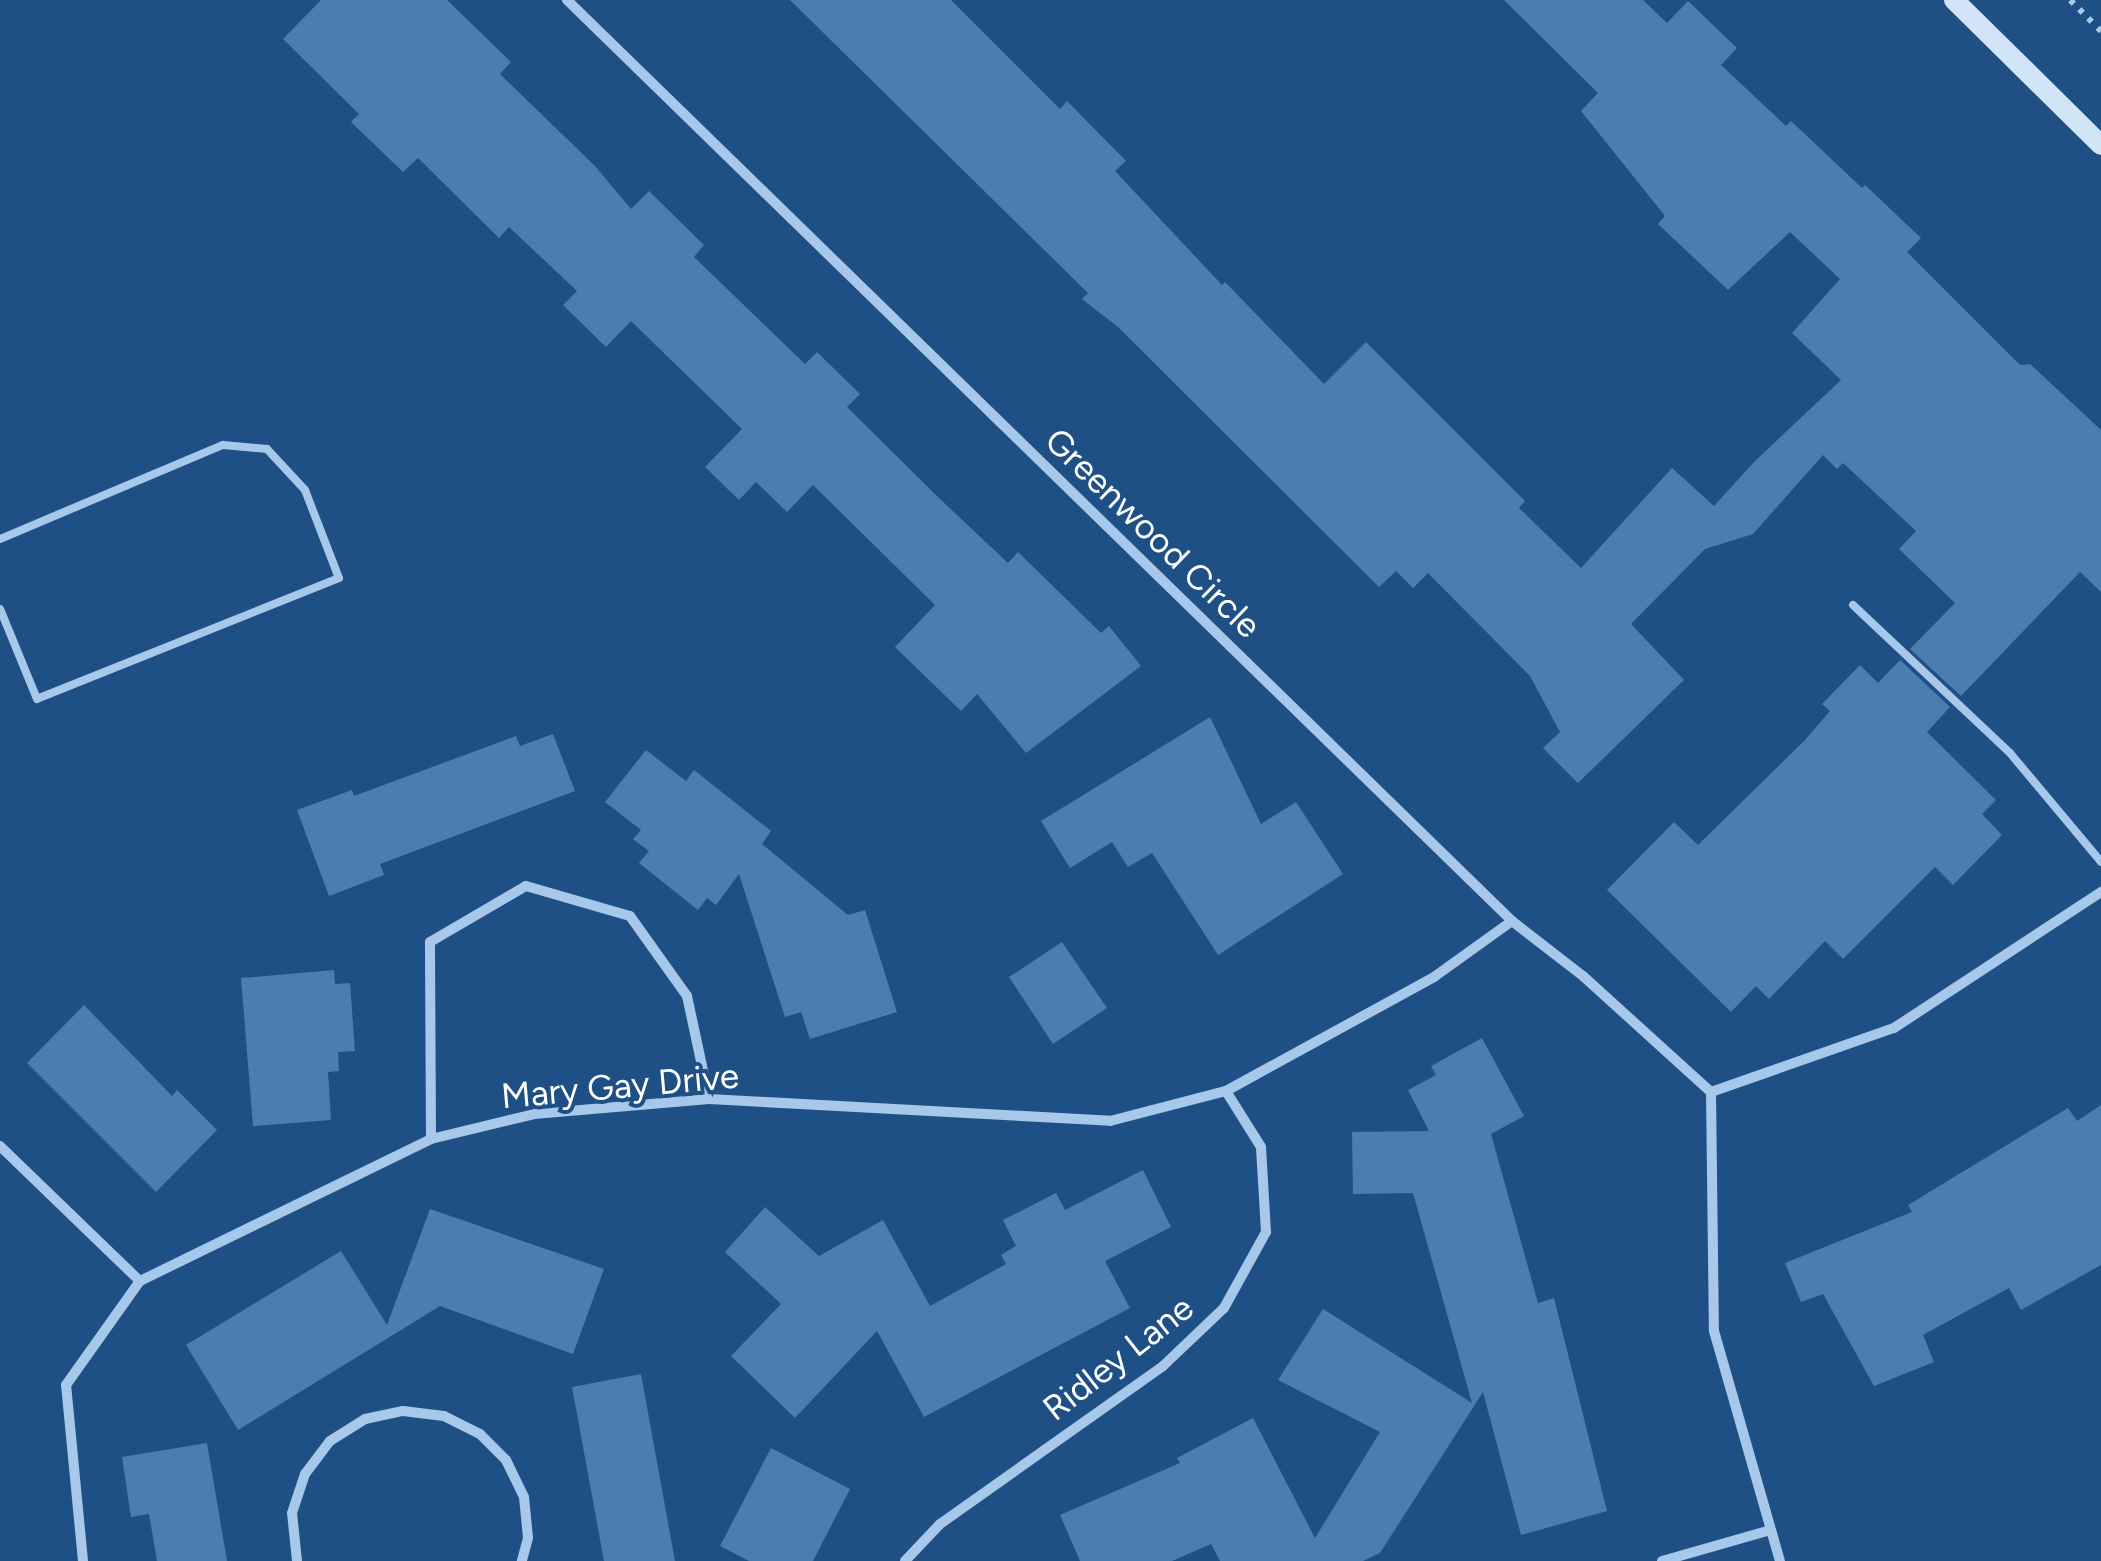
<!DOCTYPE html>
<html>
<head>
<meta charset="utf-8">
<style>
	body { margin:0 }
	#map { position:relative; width:2101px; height:1561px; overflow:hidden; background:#1f5085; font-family:Figtree,sans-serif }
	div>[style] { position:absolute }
	.building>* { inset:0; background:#4b7daf }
	.path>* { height:6px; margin-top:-3px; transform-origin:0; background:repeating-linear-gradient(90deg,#a7c8ea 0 5px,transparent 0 13px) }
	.lane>* { height:8px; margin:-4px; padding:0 4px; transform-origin:4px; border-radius:4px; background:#a7c8ea }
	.street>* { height:10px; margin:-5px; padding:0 5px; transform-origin:5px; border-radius:5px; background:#a7c8ea }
	.secondary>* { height:20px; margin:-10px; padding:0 10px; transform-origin:10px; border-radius:10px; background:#d2e4f7 }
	span { translate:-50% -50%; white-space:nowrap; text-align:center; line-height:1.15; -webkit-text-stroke:8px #1f5085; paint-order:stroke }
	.street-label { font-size:35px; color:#fff }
</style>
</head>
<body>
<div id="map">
	<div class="building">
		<i style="clip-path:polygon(321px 0,447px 0,511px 62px,500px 74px,595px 166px,631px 209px,649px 191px,704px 245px,694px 257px,805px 364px,817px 352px,860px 394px,847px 407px,939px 498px,1008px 563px,1018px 552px,1101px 633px,1109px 626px,1141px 666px,1026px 753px,977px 694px,961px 711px,895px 647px,935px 605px,813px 485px,787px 512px,756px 482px,739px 500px,705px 467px,742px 429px,631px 321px,606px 347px,563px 305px,577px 291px,509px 227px,499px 238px,418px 158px,403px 172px,351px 122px,359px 114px,283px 39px)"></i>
		<i style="clip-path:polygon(790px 0,951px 0,1060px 109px,1067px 101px,1126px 161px,1115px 171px,1222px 285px,1225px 282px,1324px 384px,1366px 342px,1525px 501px,1519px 508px,1581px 568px,1672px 468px,1714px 506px,1755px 461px,1841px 380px,1792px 333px,1840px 279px,1790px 232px,1728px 290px,1658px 224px,1665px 216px,1581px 111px,1598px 93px,1504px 0,1643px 0,1667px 23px,1688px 1px,1737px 48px,1721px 65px,1786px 126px,1791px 121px,1862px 188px,1865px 185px,1921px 238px,1907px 252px,2020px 365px,2030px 364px,2101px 430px,2101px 592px,2080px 572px,1961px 696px,1910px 649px,1955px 603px,1899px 549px,1916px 531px,1843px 463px,1837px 469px,1823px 455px,1753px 534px,1705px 549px,1631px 624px,1684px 680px,1578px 783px,1543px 748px,1560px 732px,1530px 676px,1428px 573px,1413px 588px,1396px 571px,1379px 587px,1118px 327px,1082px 299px,1088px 293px)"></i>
		<i style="clip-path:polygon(1900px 660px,1950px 707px,1927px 732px,1996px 800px,1982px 814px,2002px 835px,1953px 885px,1935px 867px,1843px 959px,1825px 941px,1769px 999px,1756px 986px,1731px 1012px,1607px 890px,1674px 822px,1698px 845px,1805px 740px,1830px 711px,1822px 704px,1860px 665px,1878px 683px)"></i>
		<i style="clip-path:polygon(1210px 717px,1261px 824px,1296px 802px,1343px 874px,1218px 955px,1152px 853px,1128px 867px,1112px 842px,1070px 868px,1041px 821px)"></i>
		<i style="clip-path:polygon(553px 734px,575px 791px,380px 864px,384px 875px,329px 896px,297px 810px,352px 790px,354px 796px,516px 736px,520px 746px)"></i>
		<i style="clip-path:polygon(646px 750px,686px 781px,694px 770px,771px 831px,762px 844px,848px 915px,865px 910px,897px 1012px,810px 1039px,801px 1012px,785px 1017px,739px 874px,716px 905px,707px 898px,698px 910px,639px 863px,649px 851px,633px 839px,641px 830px,605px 802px)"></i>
		<i style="clip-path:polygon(1062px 942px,1107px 1008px,1053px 1044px,1009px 977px)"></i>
		<i style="clip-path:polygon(334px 970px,335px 984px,350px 983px,355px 1051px,338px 1052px,339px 1071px,328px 1072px,331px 1120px,253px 1126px,241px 978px)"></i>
		<i style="clip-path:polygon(84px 1005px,172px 1096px,177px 1090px,217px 1130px,156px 1192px,27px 1063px)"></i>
		<i style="clip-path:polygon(1482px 1038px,1524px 1116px,1491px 1134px,1538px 1303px,1554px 1298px,1607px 1511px,1521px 1535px,1483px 1392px,1380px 1553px,1363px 1561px,1220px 1561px,1211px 1544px,1172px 1561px,1080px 1561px,1060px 1515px,1180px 1463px,1177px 1458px,1253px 1418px,1315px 1538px,1380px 1432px,1278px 1380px,1323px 1309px,1472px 1403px,1413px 1193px,1353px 1194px,1352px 1132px,1429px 1131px,1408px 1090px,1436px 1075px,1431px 1066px)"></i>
		<i style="clip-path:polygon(2101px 1105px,2101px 1265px,2021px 1310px,2009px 1288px,1923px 1335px,1934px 1362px,1874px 1386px,1823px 1294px,1801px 1302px,1785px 1263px,1912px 1212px,1908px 1205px,2068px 1108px,2077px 1121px)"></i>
		<i style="clip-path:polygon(1143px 1170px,1171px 1227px,1105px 1261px,1130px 1308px,924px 1417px,877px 1331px,795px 1418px,731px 1356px,781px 1304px,725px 1252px,765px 1207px,819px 1256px,883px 1220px,930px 1306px,1006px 1264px,1001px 1255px,1016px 1246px,1003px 1220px,1056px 1193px,1065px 1210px)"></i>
		<i style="clip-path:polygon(430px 1209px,604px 1269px,573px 1354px,440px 1306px,238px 1430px,186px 1345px,341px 1251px,387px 1325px)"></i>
		<i style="clip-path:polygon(641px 1374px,675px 1561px,604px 1561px,572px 1387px)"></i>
		<i style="clip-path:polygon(207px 1443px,227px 1561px,157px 1561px,149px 1514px,131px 1517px,122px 1457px)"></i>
		<i style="clip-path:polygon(771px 1448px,850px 1489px,813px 1561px,749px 1561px,720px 1546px)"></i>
	</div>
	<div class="path">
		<i style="left:2070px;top:0;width:44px;rotate:45deg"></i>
	</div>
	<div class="lane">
		<i style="left:0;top:539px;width:242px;rotate:-22.9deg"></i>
		<i style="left:223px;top:445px;width:44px;rotate:5.2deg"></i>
		<i style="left:267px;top:449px;width:56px;rotate:47.2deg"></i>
		<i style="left:305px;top:490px;width:94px;rotate:68.9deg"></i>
		<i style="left:339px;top:578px;width:325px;rotate:158.2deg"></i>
		<i style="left:37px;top:699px;width:97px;rotate:-112.3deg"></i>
		<i style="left:1853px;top:605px;width:216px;rotate:43.3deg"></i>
		<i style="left:2010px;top:753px;width:142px;rotate:50.1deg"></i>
	</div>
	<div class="street">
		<i style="left:567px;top:0;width:1320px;rotate:44.26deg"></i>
		<i style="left:1512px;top:921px;width:90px;rotate:37.8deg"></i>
		<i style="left:1583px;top:976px;width:173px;rotate:42.2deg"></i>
		<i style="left:1711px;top:1092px;width:239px;rotate:89.3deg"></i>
		<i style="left:1714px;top:1331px;width:239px;rotate:74deg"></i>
		<i style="left:1711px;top:1092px;width:194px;rotate:-19.3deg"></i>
		<i style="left:1894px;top:1028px;width:248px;rotate:-33.3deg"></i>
		<i style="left:431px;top:1139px;width:197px;rotate:-90.3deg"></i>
		<i style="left:430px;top:942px;width:111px;rotate:-30.3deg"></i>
		<i style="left:526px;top:886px;width:108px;rotate:16.1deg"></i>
		<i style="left:630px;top:916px;width:98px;rotate:54.5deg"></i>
		<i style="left:687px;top:996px;width:105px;rotate:77.9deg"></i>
		<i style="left:0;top:1146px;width:194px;rotate:44deg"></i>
		<i style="left:83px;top:1561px;width:177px;rotate:-95.5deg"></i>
		<i style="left:66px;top:1385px;width:128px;rotate:-54.6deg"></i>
		<i style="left:140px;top:1281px;width:324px;rotate:-26deg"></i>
		<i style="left:431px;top:1139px;width:106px;rotate:-13.6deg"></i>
		<i style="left:534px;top:1114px;width:176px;rotate:-4.9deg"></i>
		<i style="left:709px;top:1099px;width:402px;rotate:3.1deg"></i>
		<i style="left:1110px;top:1121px;width:120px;rotate:-14.5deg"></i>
		<i style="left:1226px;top:1091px;width:237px;rotate:-28.7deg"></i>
		<i style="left:1434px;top:977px;width:96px;rotate:-35.7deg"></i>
		<i style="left:297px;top:1561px;width:48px;rotate:-95.9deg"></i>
		<i style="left:292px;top:1513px;width:41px;rotate:-71.6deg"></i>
		<i style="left:305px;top:1474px;width:41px;rotate:-52.9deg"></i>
		<i style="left:330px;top:1441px;width:41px;rotate:-32.2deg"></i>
		<i style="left:365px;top:1419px;width:39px;rotate:-12deg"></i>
		<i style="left:403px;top:1411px;width:41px;rotate:7deg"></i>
		<i style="left:444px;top:1416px;width:40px;rotate:26.6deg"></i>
		<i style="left:480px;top:1434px;width:37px;rotate:45deg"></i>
		<i style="left:506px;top:1460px;width:41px;rotate:64.1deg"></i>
		<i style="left:524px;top:1497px;width:41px;rotate:84.4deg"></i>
		<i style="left:528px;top:1538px;width:24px;rotate:105deg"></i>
		<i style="left:905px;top:1561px;width:51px;rotate:-46.6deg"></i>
		<i style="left:940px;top:1524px;width:273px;rotate:-35.3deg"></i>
		<i style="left:1163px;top:1366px;width:84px;rotate:-43.6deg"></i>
		<i style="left:1224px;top:1308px;width:87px;rotate:-61.1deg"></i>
		<i style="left:1266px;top:1232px;width:85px;rotate:-93.4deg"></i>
		<i style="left:1261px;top:1147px;width:66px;rotate:-122deg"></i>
		<i style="left:1662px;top:1561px;width:113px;rotate:-15.9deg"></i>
	</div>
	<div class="secondary">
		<i style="left:1954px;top:0;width:206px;rotate:44.6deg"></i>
	</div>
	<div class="street-label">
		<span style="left:1153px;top:533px;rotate:44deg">Greenwood Circle</span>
		<span style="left:620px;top:1086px;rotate:-5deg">Mary Gay Drive</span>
		<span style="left:1118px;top:1358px;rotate:-38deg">Ridley Lane</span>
	</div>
</div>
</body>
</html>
